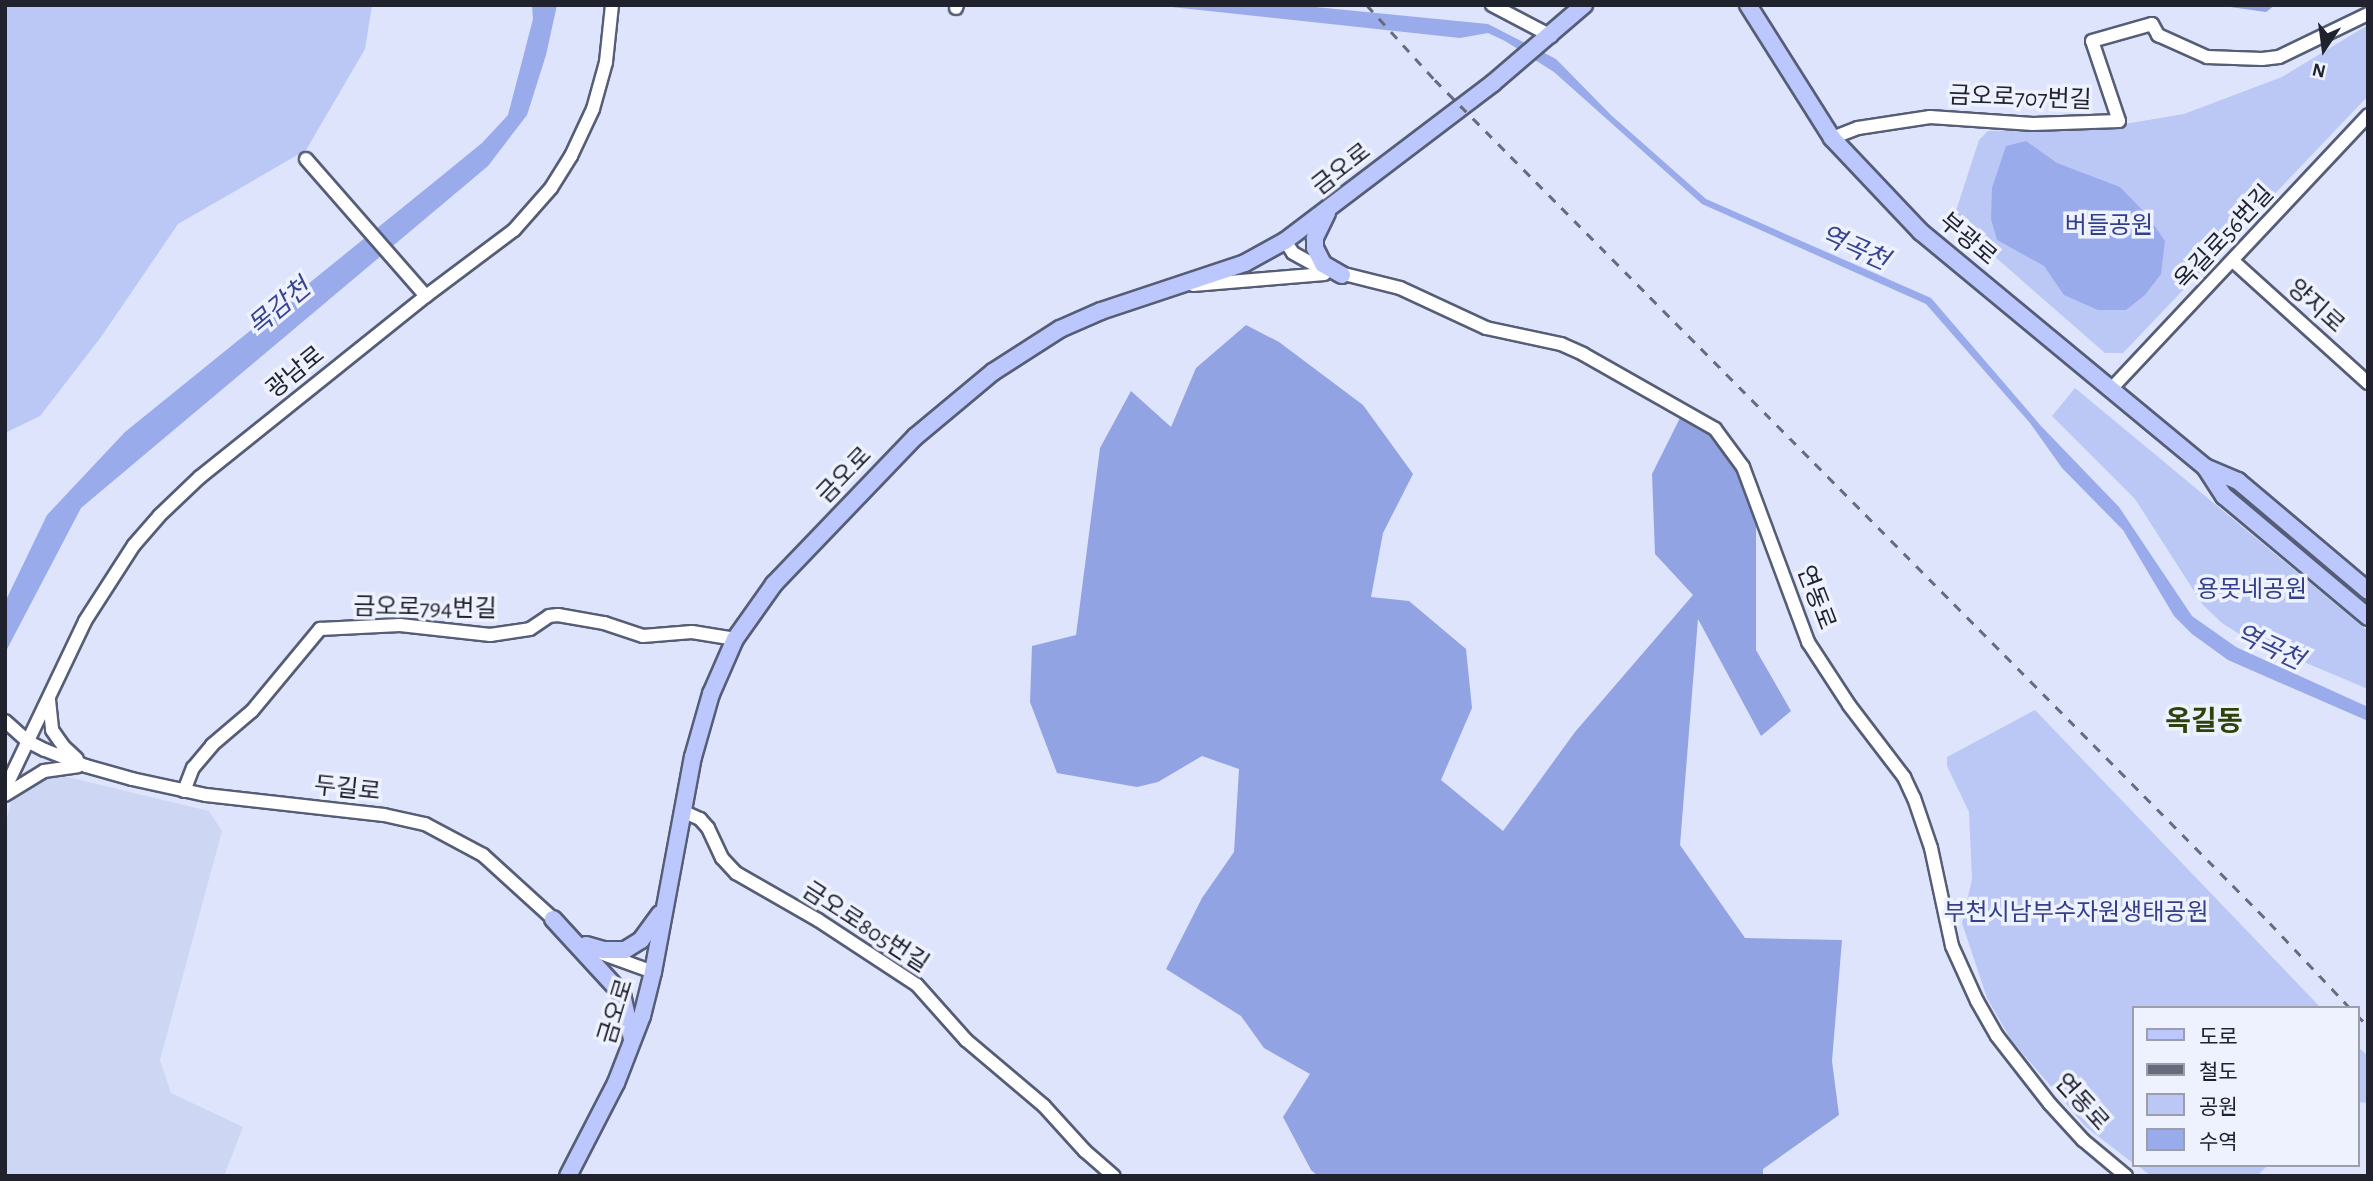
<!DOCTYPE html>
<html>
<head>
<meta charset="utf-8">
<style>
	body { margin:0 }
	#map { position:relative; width:2373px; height:1181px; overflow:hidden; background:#dde4fc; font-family:"Alegreya Sans","Noto Sans KR",sans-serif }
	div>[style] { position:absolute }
	.built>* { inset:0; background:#cdd6f2 }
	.green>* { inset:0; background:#bbc8f5 }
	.forest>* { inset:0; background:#92a3e3 }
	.water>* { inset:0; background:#9aabec }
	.roads { filter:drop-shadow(2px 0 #565d76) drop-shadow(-2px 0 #565d76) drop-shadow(0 2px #565d76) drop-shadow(0 -2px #565d76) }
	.minor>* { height:12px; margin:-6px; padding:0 6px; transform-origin:6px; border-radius:6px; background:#fff }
	.major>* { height:16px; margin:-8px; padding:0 8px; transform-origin:8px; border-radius:8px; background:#bbc7fd }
	.rail>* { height:2.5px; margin-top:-1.25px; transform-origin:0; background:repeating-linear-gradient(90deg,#676c7c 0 9px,transparent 0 18px) }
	span { translate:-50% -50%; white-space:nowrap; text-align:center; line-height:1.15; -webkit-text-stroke:7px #eef2fe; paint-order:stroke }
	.street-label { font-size:24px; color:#20232e }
	.park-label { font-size:24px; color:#333f8b }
	.water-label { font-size:26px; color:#384491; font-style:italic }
	.quarter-label { font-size:28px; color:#30420b; font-weight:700 }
	.frame { position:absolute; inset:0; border:7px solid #20232e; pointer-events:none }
	.legend { position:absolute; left:2132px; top:1006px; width:228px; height:161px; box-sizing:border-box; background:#eef2fe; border:2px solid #9c9fab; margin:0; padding:9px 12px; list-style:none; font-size:21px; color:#20232e }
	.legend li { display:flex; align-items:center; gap:14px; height:35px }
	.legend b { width:35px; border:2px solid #9c9fab }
	.north { position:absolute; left:2289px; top:14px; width:70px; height:70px; -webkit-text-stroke:5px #eef2fe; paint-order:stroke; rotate:193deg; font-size:19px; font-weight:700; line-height:28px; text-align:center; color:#20232e }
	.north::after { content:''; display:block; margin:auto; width:24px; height:32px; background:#20232e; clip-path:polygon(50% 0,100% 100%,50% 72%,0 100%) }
</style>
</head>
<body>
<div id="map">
	<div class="built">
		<i style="clip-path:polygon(63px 776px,209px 811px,222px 831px,160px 1060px,171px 1093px,243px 1127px,224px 1176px,5px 1176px,5px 825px,11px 803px,21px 791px,39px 778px)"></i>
	</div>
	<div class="green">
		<i style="clip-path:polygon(5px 5px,372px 5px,365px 49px,306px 150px,178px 224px,101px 337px,40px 416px,5px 433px)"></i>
		<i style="clip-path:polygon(2368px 25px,2368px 96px,2123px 353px,2105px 353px,1993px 255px,1964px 237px,1955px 214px,1979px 140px,1988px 131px,2095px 129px,2184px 114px,2282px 77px)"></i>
		<i style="clip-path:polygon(2075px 388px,2368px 631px,2368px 689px,2244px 637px,2222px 623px,2203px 605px,2135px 499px,2052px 416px)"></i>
		<i style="clip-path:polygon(2035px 710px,2321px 1008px,2133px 1008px,2133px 1163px,2086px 1127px,2011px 1040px,1987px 998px,1962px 923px,1972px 879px,1969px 812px,1947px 766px,1947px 757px)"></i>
		<i style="clip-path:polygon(2357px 1046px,2368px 1056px,2368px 1103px,2357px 1102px)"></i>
		<i style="clip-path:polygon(2137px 1165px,2268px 1165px,2257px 1176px,2151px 1176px)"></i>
	</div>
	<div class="forest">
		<i style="clip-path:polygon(2216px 5px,2275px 5px,2266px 12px)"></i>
		<i style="clip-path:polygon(1246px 325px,1279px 342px,1363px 405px,1413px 474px,1383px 533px,1371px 597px,1409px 601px,1466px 649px,1472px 708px,1441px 780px,1503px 831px,1575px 732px,1693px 595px,1655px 554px,1652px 474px,1681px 416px,1707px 432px,1725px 449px,1741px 478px,1756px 524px,1756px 650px,1791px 711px,1761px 736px,1698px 619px,1680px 845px,1745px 938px,1842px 940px,1832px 1061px,1839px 1115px,1763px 1169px,1763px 1176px,1318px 1176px,1311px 1170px,1283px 1117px,1310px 1074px,1264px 1048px,1241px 1016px,1166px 969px,1202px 898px,1234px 852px,1239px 769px,1202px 756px,1158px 782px,1137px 787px,1057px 773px,1030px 702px,1032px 646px,1076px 635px,1100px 448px,1131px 391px,1171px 427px,1196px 368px)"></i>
	</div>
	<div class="water">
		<i style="clip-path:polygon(532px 5px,557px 5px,546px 55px,527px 115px,488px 166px,81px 508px,5px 653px,5px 602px,47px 515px,125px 432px,428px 187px,482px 143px,508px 115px,533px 19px)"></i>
		<i style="clip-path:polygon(1153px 5px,1295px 5px,1488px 24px,1556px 59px,1611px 115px,1706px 199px,1931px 298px,2041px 426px,2119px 507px,2192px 616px,2236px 647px,2368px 707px,2368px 721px,2228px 660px,2192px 634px,2174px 616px,2123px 530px,2062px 468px,2030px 423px,1926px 304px,1702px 204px,1554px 72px,1505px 41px,1488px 33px,1460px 38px)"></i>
		<i style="clip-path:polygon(2026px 141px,2057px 163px,2120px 187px,2147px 215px,2165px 241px,2161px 274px,2145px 295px,2126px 310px,2098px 310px,2064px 295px,2044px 266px,1997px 240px,1991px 219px,1992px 188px,2006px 146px)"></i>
	</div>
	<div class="roads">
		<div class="minor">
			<i style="left:1492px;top:5px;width:67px;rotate:27.7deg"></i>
			<i style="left:956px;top:8px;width:3px;rotate:-72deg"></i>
			<i style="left:1832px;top:138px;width:28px;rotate:-21deg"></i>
			<i style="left:1858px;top:128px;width:73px;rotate:-8.7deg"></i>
			<i style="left:1930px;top:117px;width:103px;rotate:3.9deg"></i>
			<i style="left:2033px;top:124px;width:86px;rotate:-2deg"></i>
			<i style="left:2119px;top:121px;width:84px;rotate:-108.6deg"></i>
			<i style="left:2092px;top:41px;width:62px;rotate:-15.8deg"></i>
			<i style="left:2152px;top:24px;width:13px;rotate:61deg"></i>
			<i style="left:2158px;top:35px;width:54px;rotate:24.2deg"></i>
			<i style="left:2207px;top:57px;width:55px;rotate:2.1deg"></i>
			<i style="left:2262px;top:59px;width:17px;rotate:-7deg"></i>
			<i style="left:2279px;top:57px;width:99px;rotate:-25.8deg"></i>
			<i style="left:306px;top:159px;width:182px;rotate:48.8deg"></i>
			<i style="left:1285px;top:241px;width:14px;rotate:56deg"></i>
			<i style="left:1293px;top:253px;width:31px;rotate:29deg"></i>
			<i style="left:1320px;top:268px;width:82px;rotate:14deg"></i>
			<i style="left:1400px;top:288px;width:95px;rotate:24.9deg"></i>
			<i style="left:1486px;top:328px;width:77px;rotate:12deg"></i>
			<i style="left:1561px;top:344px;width:24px;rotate:24deg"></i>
			<i style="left:1583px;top:354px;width:152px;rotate:29.6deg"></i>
			<i style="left:1715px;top:429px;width:47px;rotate:53.6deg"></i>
			<i style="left:1743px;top:467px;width:187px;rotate:69.6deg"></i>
			<i style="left:1808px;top:642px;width:75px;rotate:56.9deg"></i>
			<i style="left:1849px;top:705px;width:91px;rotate:52.6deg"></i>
			<i style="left:1904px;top:777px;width:23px;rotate:65deg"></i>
			<i style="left:1914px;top:798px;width:53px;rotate:71.2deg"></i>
			<i style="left:1931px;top:848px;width:100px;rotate:77.9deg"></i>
			<i style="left:1952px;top:946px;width:60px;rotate:65.6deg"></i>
			<i style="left:1977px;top:1001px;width:40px;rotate:60.3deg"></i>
			<i style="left:1997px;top:1036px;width:86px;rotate:52.1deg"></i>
			<i style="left:2050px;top:1104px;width:49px;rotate:47.5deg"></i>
			<i style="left:2083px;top:1140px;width:56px;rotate:39.9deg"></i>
			<i style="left:2233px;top:261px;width:182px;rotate:42.1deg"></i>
			<i style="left:1193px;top:285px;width:132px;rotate:-4.8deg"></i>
			<i style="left:2112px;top:388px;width:374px;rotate:-46.8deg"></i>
			<i style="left:49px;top:700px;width:30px;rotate:84deg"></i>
			<i style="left:52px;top:730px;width:19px;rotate:55deg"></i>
			<i style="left:63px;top:746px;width:19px;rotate:43deg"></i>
			<i style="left:5px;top:721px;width:30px;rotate:42deg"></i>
			<i style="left:27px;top:741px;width:20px;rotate:27deg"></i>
			<i style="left:45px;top:750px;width:44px;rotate:21.3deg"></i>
			<i style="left:86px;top:766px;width:48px;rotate:15.8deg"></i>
			<i style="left:132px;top:779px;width:76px;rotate:12.2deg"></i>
			<i style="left:206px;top:795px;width:179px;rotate:6.4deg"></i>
			<i style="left:384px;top:815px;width:42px;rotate:12.4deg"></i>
			<i style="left:425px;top:824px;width:66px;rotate:28.1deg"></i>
			<i style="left:483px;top:855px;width:104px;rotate:42.3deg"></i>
			<i style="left:5px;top:789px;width:186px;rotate:-64.5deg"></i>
			<i style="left:85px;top:621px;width:90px;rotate:-57.2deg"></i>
			<i style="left:134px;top:545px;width:38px;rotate:-49deg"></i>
			<i style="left:159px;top:516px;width:57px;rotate:-43.6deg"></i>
			<i style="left:200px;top:477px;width:290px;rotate:-38.7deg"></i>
			<i style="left:426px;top:296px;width:110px;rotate:-36.9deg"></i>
			<i style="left:514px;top:230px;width:56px;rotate:-48.6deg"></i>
			<i style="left:551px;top:188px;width:38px;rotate:-58deg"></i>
			<i style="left:571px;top:156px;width:52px;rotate:-64.9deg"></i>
			<i style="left:593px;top:109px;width:49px;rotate:-74.5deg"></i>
			<i style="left:606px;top:62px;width:57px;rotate:-84deg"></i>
			<i style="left:184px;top:791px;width:25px;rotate:-69deg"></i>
			<i style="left:193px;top:768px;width:30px;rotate:-50deg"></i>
			<i style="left:212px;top:745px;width:52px;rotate:-40.4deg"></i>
			<i style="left:252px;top:711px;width:107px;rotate:-50.3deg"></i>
			<i style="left:320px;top:629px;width:80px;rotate:-2.9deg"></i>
			<i style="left:400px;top:625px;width:91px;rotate:6.3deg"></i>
			<i style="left:490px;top:635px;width:40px;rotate:-8.5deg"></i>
			<i style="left:530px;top:629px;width:23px;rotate:-34deg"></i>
			<i style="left:549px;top:616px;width:9px;rotate:-6deg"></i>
			<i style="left:558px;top:615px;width:47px;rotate:9.9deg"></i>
			<i style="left:604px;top:623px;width:41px;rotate:18.4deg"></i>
			<i style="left:643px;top:636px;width:49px;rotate:-4.7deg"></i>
			<i style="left:692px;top:632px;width:44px;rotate:9.2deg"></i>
			<i style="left:5px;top:795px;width:46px;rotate:-31.6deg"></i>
			<i style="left:44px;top:771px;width:34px;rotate:-8deg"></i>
			<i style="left:682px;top:811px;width:20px;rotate:24deg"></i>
			<i style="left:700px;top:819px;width:12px;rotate:48deg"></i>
			<i style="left:708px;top:828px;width:33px;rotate:65deg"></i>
			<i style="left:722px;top:858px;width:21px;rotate:47deg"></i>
			<i style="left:736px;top:873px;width:95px;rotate:29.8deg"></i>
			<i style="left:818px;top:920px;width:118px;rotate:33.3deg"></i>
			<i style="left:917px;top:985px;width:74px;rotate:48.3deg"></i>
			<i style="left:966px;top:1040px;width:102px;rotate:40.2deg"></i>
			<i style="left:1044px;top:1106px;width:61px;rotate:47.7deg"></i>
			<i style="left:1085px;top:1151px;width:38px;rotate:41deg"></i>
			<i style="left:598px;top:952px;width:59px;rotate:20deg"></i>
		</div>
		<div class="major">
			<i style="left:1748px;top:5px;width:157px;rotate:57.7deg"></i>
			<i style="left:1832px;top:138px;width:129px;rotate:46.6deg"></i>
			<i style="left:1921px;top:232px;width:369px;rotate:39.6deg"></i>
			<i style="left:2205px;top:467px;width:36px;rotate:23deg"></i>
			<i style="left:2238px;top:481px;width:170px;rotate:40.2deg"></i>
			<i style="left:1327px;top:213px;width:28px;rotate:116deg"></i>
			<i style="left:1315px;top:238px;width:10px;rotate:90deg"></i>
			<i style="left:1315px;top:248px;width:18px;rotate:63deg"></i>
			<i style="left:1323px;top:264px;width:22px;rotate:30deg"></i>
			<i style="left:2205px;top:467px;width:35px;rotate:57deg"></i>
			<i style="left:2224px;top:496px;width:188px;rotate:40deg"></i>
			<i style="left:553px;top:919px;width:102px;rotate:47.4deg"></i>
			<i style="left:622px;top:994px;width:46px;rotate:77.5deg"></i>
			<i style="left:586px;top:945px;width:19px;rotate:16deg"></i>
			<i style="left:604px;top:950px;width:21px"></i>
			<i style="left:625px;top:950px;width:19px;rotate:-32deg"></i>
			<i style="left:641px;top:940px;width:32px;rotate:-54deg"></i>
			<i style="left:568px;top:1176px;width:105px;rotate:-62.7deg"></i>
			<i style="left:616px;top:1083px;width:72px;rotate:-68.8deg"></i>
			<i style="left:642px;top:1016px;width:45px;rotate:-76deg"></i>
			<i style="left:653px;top:972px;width:219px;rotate:-79.5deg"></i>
			<i style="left:693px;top:757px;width:66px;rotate:-74.1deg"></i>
			<i style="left:711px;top:694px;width:60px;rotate:-66.4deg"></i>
			<i style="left:735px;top:639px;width:67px;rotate:-54.7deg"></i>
			<i style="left:774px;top:584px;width:204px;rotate:-46.2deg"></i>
			<i style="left:915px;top:437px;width:102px;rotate:-39.8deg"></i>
			<i style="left:993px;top:372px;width:80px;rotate:-32.7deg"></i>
			<i style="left:1060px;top:329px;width:45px;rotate:-23.7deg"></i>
			<i style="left:1101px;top:311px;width:152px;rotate:-18.4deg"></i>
			<i style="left:1245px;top:263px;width:46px;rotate:-28.8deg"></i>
			<i style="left:1285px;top:241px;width:261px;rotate:-37.2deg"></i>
			<i style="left:1493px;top:83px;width:120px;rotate:-40.6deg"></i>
		</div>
	</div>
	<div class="rail">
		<i style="left:1367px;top:5px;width:101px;rotate:47.8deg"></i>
		<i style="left:1435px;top:80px;width:1187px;rotate:45.27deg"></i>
		<i style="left:2270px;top:923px;width:117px;rotate:46.7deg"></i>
		<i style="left:2357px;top:1015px;width:16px;rotate:45deg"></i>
	</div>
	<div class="street-label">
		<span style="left:2020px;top:99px;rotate:2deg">금오로707번길</span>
		<span style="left:1342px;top:170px;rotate:-38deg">금오로</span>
		<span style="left:2225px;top:238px;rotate:-47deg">옥길로56번길</span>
		<span style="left:1967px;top:240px;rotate:40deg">부광로</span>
		<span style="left:2315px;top:307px;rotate:42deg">양지로</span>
		<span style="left:296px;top:373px;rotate:-39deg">광남로</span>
		<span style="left:845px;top:476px;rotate:-46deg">금오로</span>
		<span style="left:1815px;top:598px;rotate:69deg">연동로</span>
		<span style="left:425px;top:609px;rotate:1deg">금오로794번길</span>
		<span style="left:347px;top:790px;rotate:6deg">두길로</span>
		<span style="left:865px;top:928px;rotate:33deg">금오로805번길</span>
		<span style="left:617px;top:1012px;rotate:-73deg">금오로</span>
		<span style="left:2081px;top:1103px;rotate:48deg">연동로</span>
	</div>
	<div class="park-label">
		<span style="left:2109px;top:227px">버들공원</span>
		<span style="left:2252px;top:591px">용못네공원</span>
		<span style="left:2076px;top:914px">부천시남부수자원생태공원</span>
	</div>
	<div class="water-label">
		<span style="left:1854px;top:249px;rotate:24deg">역곡천</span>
		<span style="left:280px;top:308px;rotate:-40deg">목감천</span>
		<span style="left:2269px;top:648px;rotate:25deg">역곡천</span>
	</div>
	<div class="quarter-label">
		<span style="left:2204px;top:722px">옥길동</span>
	</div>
	<div class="frame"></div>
	<ul class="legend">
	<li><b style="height:9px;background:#bbc7fd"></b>도로</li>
	<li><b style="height:9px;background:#676c7c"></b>철도</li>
	<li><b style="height:19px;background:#bbc8f5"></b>공원</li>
	<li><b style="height:19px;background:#9aabec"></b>수역</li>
	</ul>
	<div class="north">N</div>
</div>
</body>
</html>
